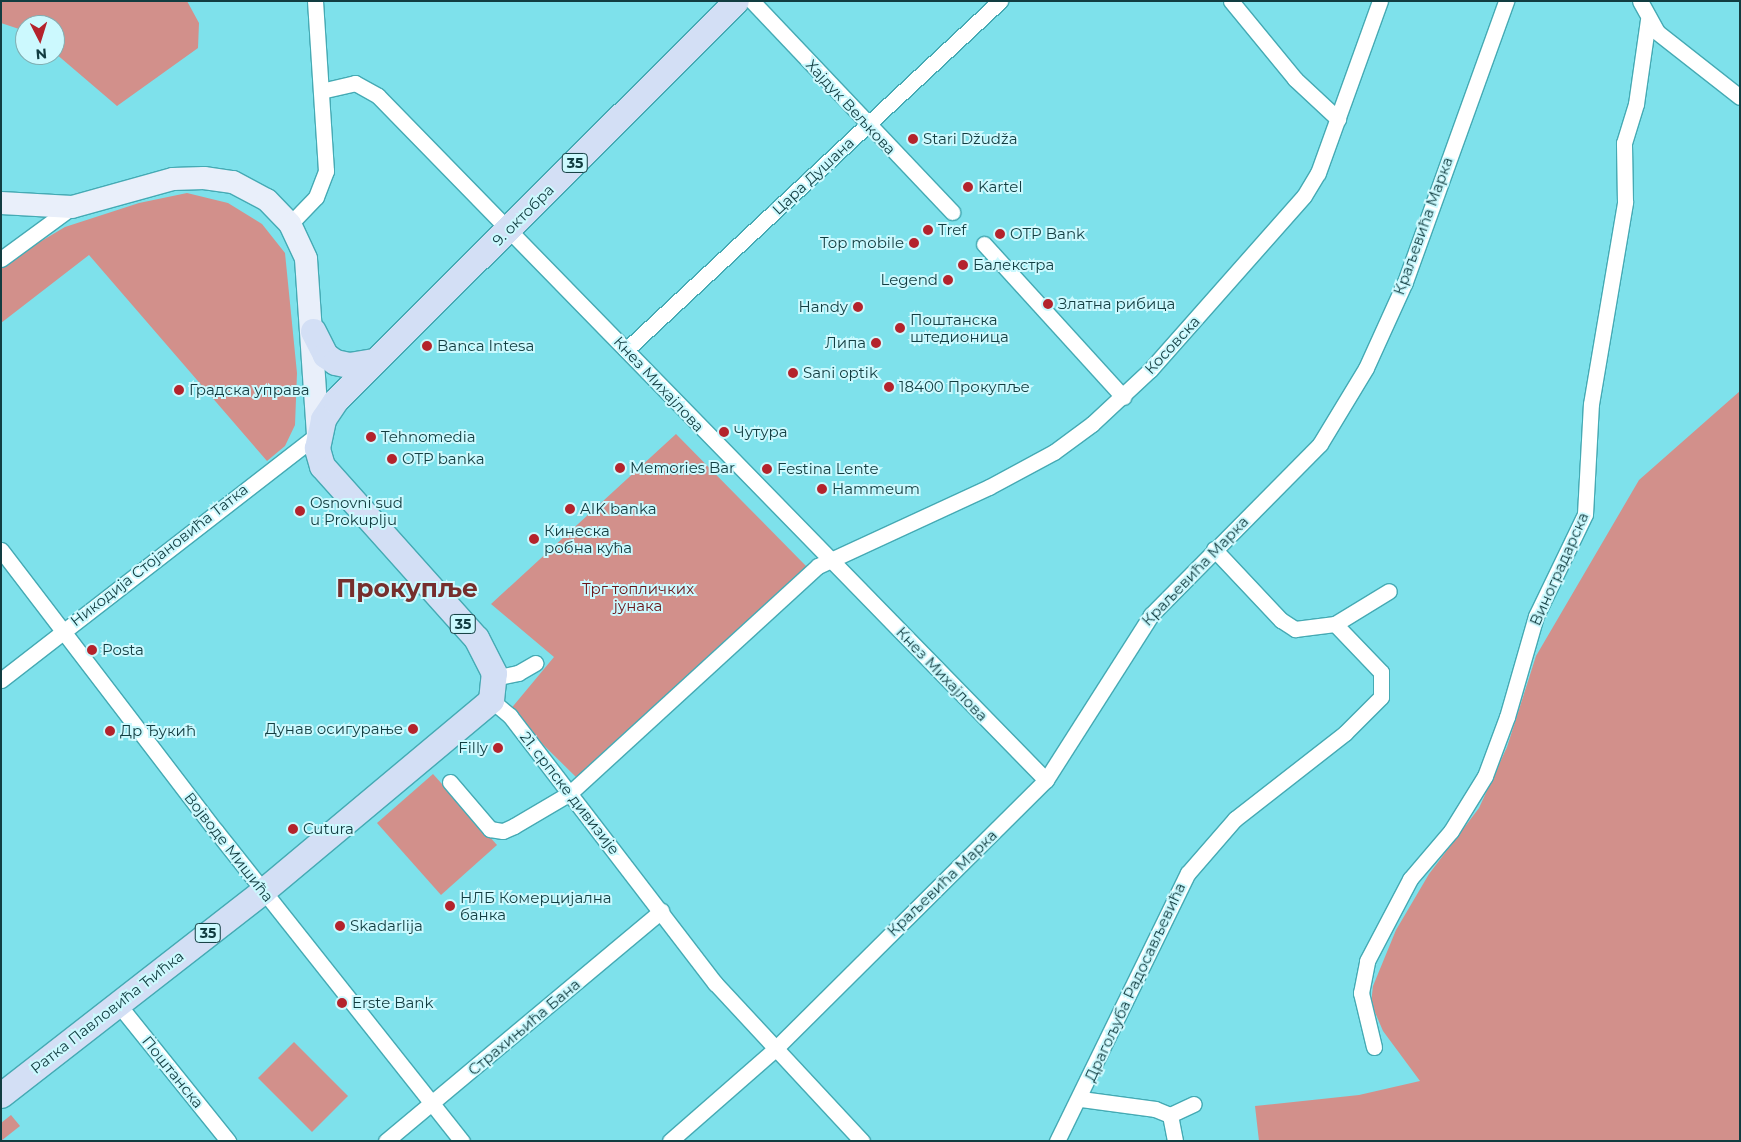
<!DOCTYPE html>
<html>
<head>
<meta charset="utf-8">
<style>
	body { margin:0 }
	#map { position:relative; width:1741px; height:1142px; overflow:hidden; background:#7ee1eb; font-family:Montserrat,sans-serif }
	div>[style] { position:absolute }
	.green>* { inset:0; background:#d2908b }
	.roads { filter:drop-shadow(1px 0 #45aab4) drop-shadow(-1px 0 #45aab4) drop-shadow(0 1px #45aab4) drop-shadow(0 -1px #45aab4) }
	.street>* { height:15px; margin:-7.5px; padding:0 7.5px; transform-origin:7.5px; border-radius:7.5px; background:#fff }
	.secondary>* { height:22px; margin:-11px; padding:0 11px; transform-origin:11px; border-radius:11px; background:#e9effa }
	.primary>* { height:25px; margin:-12.5px; padding:0 12.5px; transform-origin:12.5px; border-radius:12.5px; background:#d3dff5 }
	.dots>* { width:14px; height:14px; translate:-50% -50%; box-sizing:border-box; border:2px solid #ccf9fe; border-radius:50% }
	span { translate:-50% -50%; white-space:nowrap; text-align:center; line-height:1.15; -webkit-text-stroke:4px #ccf9fe; paint-order:stroke }
	.shield-label span { padding:1px 4px; background:#ccf9fe; border:1px solid; border-radius:4px; -webkit-text-stroke-width:0 }
	.shield-label { font-size:14px; color:#123d41; font-weight:700 }
	.street-label { font-size:15px; color:#123d41 }
	.poi-label { font-size:15px; color:#123d41 }
	.left { translate:0 -50%; text-align:left }
	.right { translate:-100% -50%; text-align:right }
	.park-label { font-size:15px; color:#6a1518 }
	.town-label { font-size:25px; color:#762f2d; font-weight:700 }
	.frame { position:absolute; inset:0; border:2px solid #123d41; pointer-events:none }
	.north { position:absolute; left:15px; top:15px; width:50px; height:50px; box-sizing:border-box; background:#ccf9fe; border:1px solid #82aeb2; border-radius:50%; rotate:175deg; font-size:14px; font-weight:700; line-height:20px; text-align:center; color:#123d41 }
	.north::after { content:''; display:block; margin:auto; width:18px; height:22px; background:#b4232c; clip-path:polygon(50% 0,100% 100%,50% 72%,0 100%) }
</style>
</head>
<body>
<div id="map">
	<div class="green">
		<i style="clip-path:polygon(1px 1px,187px 1px,199px 23px,198px 48px,117px 106px,55px 53px,55px 25px,25px 25px,25px 31px,1px 23px)"></i>
		<i style="clip-path:polygon(187px 193px,228px 203px,262px 224px,285px 253px,297px 373px,295px 425px,285px 446px,267px 461px,89px 255px,1px 323px,1px 265px,65px 227px,139px 203px)"></i>
		<i style="clip-path:polygon(1740px 391px,1740px 1141px,1259px 1141px,1255px 1106px,1359px 1095px,1420px 1081px,1383px 1031px,1371px 1003px,1373px 986px,1396px 930px,1429px 874px,1479px 808px,1507px 747px,1536px 656px,1639px 480px)"></i>
		<i style="clip-path:polygon(676px 434px,807px 567px,578px 779px,509px 711px,554px 657px,491px 604px)"></i>
		<i style="clip-path:polygon(433px 774px,497px 845px,441px 895px,377px 823px)"></i>
		<i style="clip-path:polygon(294px 1042px,348px 1096px,312px 1132px,258px 1078px)"></i>
		<i style="clip-path:polygon(11px 1115px,20px 1126px,1px 1141px,1px 1123px)"></i>
	</div>
	<div class="roads">
		<div class="street">
			<i style="left:752px;top:1px;width:291px;rotate:46.5deg"></i>
			<i style="left:1231px;top:1px;width:101px;rotate:50.6deg"></i>
			<i style="left:1295px;top:79px;width:59px;rotate:42.9deg"></i>
			<i style="left:1640px;top:1px;width:35px;rotate:61deg"></i>
			<i style="left:1657px;top:32px;width:105px;rotate:38.1deg"></i>
			<i style="left:321px;top:91px;width:35px;rotate:-13deg"></i>
			<i style="left:355px;top:83px;width:26px;rotate:29deg"></i>
			<i style="left:378px;top:96px;width:956px;rotate:45.68deg"></i>
			<i style="left:290px;top:224px;width:37px;rotate:-46deg"></i>
			<i style="left:316px;top:197px;width:28px;rotate:-69deg"></i>
			<i style="left:326px;top:171px;width:170px;rotate:-93.7deg"></i>
			<i style="left:984px;top:244px;width:207px;rotate:47.7deg"></i>
			<i style="left:1px;top:259px;width:88px;rotate:-36.2deg"></i>
			<i style="left:626px;top:350px;width:512px;rotate:-43.02deg"></i>
			<i style="left:1214px;top:549px;width:98px;rotate:46.7deg"></i>
			<i style="left:1281px;top:620px;width:17px;rotate:33deg"></i>
			<i style="left:1295px;top:629px;width:40px;rotate:-7.1deg"></i>
			<i style="left:1335px;top:624px;width:63px;rotate:-31.4deg"></i>
			<i style="left:1px;top:550px;width:354px;rotate:52.6deg"></i>
			<i style="left:216px;top:831px;width:396px;rotate:51.6deg"></i>
			<i style="left:494px;top:678px;width:25px;rotate:-12deg"></i>
			<i style="left:518px;top:673px;width:20px;rotate:-30deg"></i>
			<i style="left:1px;top:680px;width:401px;rotate:-37.8deg"></i>
			<i style="left:491px;top:700px;width:25px;rotate:40deg"></i>
			<i style="left:510px;top:716px;width:337px;rotate:52.5deg"></i>
			<i style="left:715px;top:983px;width:216px;rotate:47.1deg"></i>
			<i style="left:450px;top:782px;width:62px;rotate:49.6deg"></i>
			<i style="left:490px;top:829px;width:13px;rotate:9deg"></i>
			<i style="left:503px;top:831px;width:12px;rotate:-24deg"></i>
			<i style="left:514px;top:826px;width:65px;rotate:-30.5deg"></i>
			<i style="left:570px;top:793px;width:336px;rotate:-42.5deg"></i>
			<i style="left:818px;top:566px;width:188px;rotate:-24.8deg"></i>
			<i style="left:989px;top:487px;width:74px;rotate:-28.3deg"></i>
			<i style="left:1054px;top:452px;width:47px;rotate:-36.4deg"></i>
			<i style="left:1092px;top:424px;width:79px;rotate:-43deg"></i>
			<i style="left:1150px;top:370px;width:232px;rotate:-48.5deg"></i>
			<i style="left:1304px;top:196px;width:27px;rotate:-59deg"></i>
			<i style="left:1318px;top:173px;width:183px;rotate:-70.2deg"></i>
			<i style="left:118px;top:1004px;width:176px;rotate:51.2deg"></i>
			<i style="left:1374px;top:1047px;width:56px;rotate:-103.5deg"></i>
			<i style="left:1361px;top:993px;width:33px;rotate:-79deg"></i>
			<i style="left:1367px;top:961px;width:93px;rotate:-62.3deg"></i>
			<i style="left:1410px;top:879px;width:63px;rotate:-49.5deg"></i>
			<i style="left:1451px;top:831px;width:65px;rotate:-58.3deg"></i>
			<i style="left:1485px;top:776px;width:63px;rotate:-69.6deg"></i>
			<i style="left:1507px;top:717px;width:105px;rotate:-74deg"></i>
			<i style="left:1536px;top:616px;width:113px;rotate:-64.3deg"></i>
			<i style="left:1585px;top:514px;width:110px;rotate:-86.9deg"></i>
			<i style="left:1591px;top:404px;width:205px;rotate:-80.4deg"></i>
			<i style="left:1625px;top:202px;width:59px;rotate:-91deg"></i>
			<i style="left:1624px;top:143px;width:41px;rotate:-72.9deg"></i>
			<i style="left:1636px;top:104px;width:85px;rotate:-81.9deg"></i>
			<i style="left:1081px;top:1099px;width:75px;rotate:7.7deg"></i>
			<i style="left:1155px;top:1109px;width:16px;rotate:22deg"></i>
			<i style="left:1170px;top:1115px;width:26px;rotate:79deg"></i>
			<i style="left:1170px;top:1115px;width:26px;rotate:-25deg"></i>
			<i style="left:386px;top:1141px;width:359px;rotate:-39.9deg"></i>
			<i style="left:670px;top:1141px;width:140px;rotate:-41.2deg"></i>
			<i style="left:775px;top:1049px;width:382px;rotate:-44.8deg"></i>
			<i style="left:1046px;top:780px;width:196px;rotate:-57.5deg"></i>
			<i style="left:1151px;top:615px;width:240px;rotate:-45.3deg"></i>
			<i style="left:1320px;top:444px;width:89px;rotate:-58.8deg"></i>
			<i style="left:1366px;top:368px;width:94px;rotate:-65.6deg"></i>
			<i style="left:1405px;top:282px;width:299px;rotate:-70.2deg"></i>
			<i style="left:1057px;top:1141px;width:298px;rotate:-64deg"></i>
			<i style="left:1188px;top:873px;width:72px;rotate:-49deg"></i>
			<i style="left:1235px;top:819px;width:140px;rotate:-38deg"></i>
			<i style="left:1345px;top:733px;width:51px;rotate:-45deg"></i>
			<i style="left:1381px;top:697px;width:25px;rotate:-90deg"></i>
			<i style="left:1381px;top:672px;width:66px;rotate:-133.8deg"></i>
		</div>
		<div class="secondary">
			<i style="left:1px;top:203px;width:71px;rotate:3.2deg"></i>
			<i style="left:72px;top:207px;width:105px;rotate:-15.5deg"></i>
			<i style="left:173px;top:179px;width:31px;rotate:-2deg"></i>
			<i style="left:204px;top:178px;width:29px;rotate:8deg"></i>
			<i style="left:233px;top:182px;width:38px;rotate:28deg"></i>
			<i style="left:267px;top:200px;width:33px;rotate:46deg"></i>
			<i style="left:290px;top:224px;width:38px;rotate:65deg"></i>
			<i style="left:306px;top:259px;width:175px;rotate:86.1deg"></i>
		</div>
		<div class="primary">
			<i style="left:313px;top:331px;width:27px;rotate:63deg"></i>
			<i style="left:325px;top:355px;width:12px;rotate:35deg"></i>
			<i style="left:335px;top:362px;width:14px;rotate:12deg"></i>
			<i style="left:349px;top:365px;width:26px;rotate:-9deg"></i>
			<i style="left:1px;top:1095px;width:333px;rotate:-37.9deg"></i>
			<i style="left:264px;top:890px;width:296px;rotate:-39.9deg"></i>
			<i style="left:491px;top:700px;width:27px;rotate:-84deg"></i>
			<i style="left:494px;top:673px;width:39px;rotate:-117deg"></i>
			<i style="left:476px;top:638px;width:231px;rotate:-131.8deg"></i>
			<i style="left:322px;top:466px;width:19px;rotate:-106deg"></i>
			<i style="left:317px;top:448px;width:30px;rotate:-78deg"></i>
			<i style="left:323px;top:419px;width:22px;rotate:-56deg"></i>
			<i style="left:335px;top:401px;width:566px;rotate:-44.93deg"></i>
		</div>
	</div>
	<div class="dots">
		<i style="left:913px;top:139px;background:#b4232c"></i>
		<i style="left:968px;top:187px;background:#b4232c"></i>
		<i style="left:928px;top:230px;background:#b4232c"></i>
		<i style="left:1000px;top:234px;background:#b4232c"></i>
		<i style="left:914px;top:243px;background:#b4232c"></i>
		<i style="left:963px;top:265px;background:#b4232c"></i>
		<i style="left:948px;top:280px;background:#b4232c"></i>
		<i style="left:1048px;top:304px;background:#b4232c"></i>
		<i style="left:858px;top:307px;background:#b4232c"></i>
		<i style="left:900px;top:328px;background:#b4232c"></i>
		<i style="left:876px;top:343px;background:#b4232c"></i>
		<i style="left:427px;top:346px;background:#b4232c"></i>
		<i style="left:793px;top:373px;background:#b4232c"></i>
		<i style="left:889px;top:387px;background:#b4232c"></i>
		<i style="left:179px;top:390px;background:#b4232c"></i>
		<i style="left:724px;top:432px;background:#b4232c"></i>
		<i style="left:371px;top:437px;background:#b4232c"></i>
		<i style="left:392px;top:459px;background:#b4232c"></i>
		<i style="left:620px;top:468px;background:#b4232c"></i>
		<i style="left:767px;top:469px;background:#b4232c"></i>
		<i style="left:822px;top:489px;background:#b4232c"></i>
		<i style="left:570px;top:509px;background:#b4232c"></i>
		<i style="left:300px;top:511px;background:#b4232c"></i>
		<i style="left:534px;top:539px;background:#b4232c"></i>
		<i style="left:92px;top:650px;background:#b4232c"></i>
		<i style="left:413px;top:729px;background:#b4232c"></i>
		<i style="left:110px;top:731px;background:#b4232c"></i>
		<i style="left:498px;top:748px;background:#b4232c"></i>
		<i style="left:293px;top:829px;background:#b4232c"></i>
		<i style="left:450px;top:906px;background:#b4232c"></i>
		<i style="left:340px;top:926px;background:#b4232c"></i>
		<i style="left:342px;top:1003px;background:#b4232c"></i>
	</div>
	<div class="shield-label">
		<span style="left:575px;top:163px">35</span>
		<span style="left:463px;top:624px">35</span>
		<span style="left:208px;top:933px">35</span>
	</div>
	<div class="street-label">
		<span style="left:851px;top:107px;rotate:47deg">Хајдук Вељкова</span>
		<span style="left:813px;top:176px;rotate:-43deg">Цара Душана</span>
		<span style="left:523px;top:215px;rotate:-45deg">9. октобра</span>
		<span style="left:1423px;top:226px;rotate:-70deg">Краљевића Марка</span>
		<span style="left:1172px;top:345px;rotate:-47deg">Косовска</span>
		<span style="left:659px;top:384px;rotate:47deg">Кнез Михајлова</span>
		<span style="left:159px;top:555px;rotate:-38deg">Никодија Стојановића Татка</span>
		<span style="left:1559px;top:569px;rotate:-66deg">Виноградарска</span>
		<span style="left:1195px;top:571px;rotate:-46deg">Краљевића Марка</span>
		<span style="left:942px;top:674px;rotate:46deg">Кнез Михајлова</span>
		<span style="left:570px;top:793px;rotate:52deg">21. српске дивизије</span>
		<span style="left:229px;top:847px;rotate:52deg">Војводе Мишића</span>
		<span style="left:942px;top:883px;rotate:-44deg">Краљевића Марка</span>
		<span style="left:1135px;top:982px;rotate:-65deg">Драгољуба Радосављевића</span>
		<span style="left:107px;top:1012px;rotate:-38deg">Ратка Павловића Ћићка</span>
		<span style="left:524px;top:1027px;rotate:-40deg">Страхињића Бана</span>
		<span style="left:173px;top:1072px;rotate:51deg">Поштанска</span>
	</div>
	<div class="poi-label">
		<span class="left" style="left:923px;top:139px">Stari Džudža</span>
		<span class="left" style="left:978px;top:187px">Kartel</span>
		<span class="left" style="left:938px;top:230px">Tref</span>
		<span class="left" style="left:1010px;top:234px">OTP Bank</span>
		<span class="right" style="left:904px;top:243px">Top mobile</span>
		<span class="left" style="left:973px;top:265px">Балекстра</span>
		<span class="right" style="left:938px;top:280px">Legend</span>
		<span class="left" style="left:1058px;top:304px">Златна рибица</span>
		<span class="right" style="left:848px;top:307px">Handy</span>
		<span class="left" style="left:910px;top:328px">Поштанска<br>штедионица</span>
		<span class="right" style="left:866px;top:343px">Липа</span>
		<span class="left" style="left:437px;top:346px">Banca Intesa</span>
		<span class="left" style="left:803px;top:373px">Sani optik</span>
		<span class="left" style="left:899px;top:387px">18400 Прокупље</span>
		<span class="left" style="left:189px;top:390px">Градска управа</span>
		<span class="left" style="left:734px;top:432px">Чутура</span>
		<span class="left" style="left:381px;top:437px">Tehnomedia</span>
		<span class="left" style="left:402px;top:459px">OTP banka</span>
		<span class="left" style="left:630px;top:468px">Memories Bar</span>
		<span class="left" style="left:777px;top:469px">Festina Lente</span>
		<span class="left" style="left:832px;top:489px">Hammeum</span>
		<span class="left" style="left:310px;top:511px">Osnovni sud<br>u Prokuplju</span>
		<span class="left" style="left:580px;top:509px">AIK banka</span>
		<span class="left" style="left:544px;top:539px">Кинеска<br>робна кућа</span>
		<span class="left" style="left:102px;top:650px">Posta</span>
		<span class="right" style="left:403px;top:729px">Дунав осигурање</span>
		<span class="left" style="left:120px;top:731px">Др Ђукић</span>
		<span class="right" style="left:488px;top:748px">Filly</span>
		<span class="left" style="left:303px;top:829px">Cutura</span>
		<span class="left" style="left:460px;top:906px">НЛБ Комерцијална<br>банка</span>
		<span class="left" style="left:350px;top:926px">Skadarlija</span>
		<span class="left" style="left:352px;top:1003px">Erste Bank</span>
	</div>
	<div class="park-label">
		<span style="left:638px;top:597px">Трг топличких<br>јунака</span>
	</div>
	<div class="town-label">
		<span style="left:407px;top:588px">Прокупље</span>
	</div>
	<div class="frame"></div>
	<div class="north">N</div>
</div>
</body>
</html>
